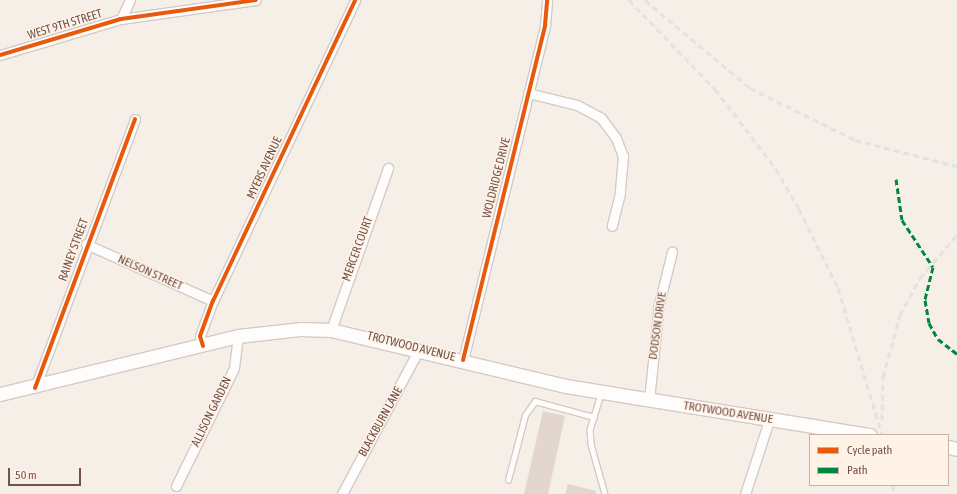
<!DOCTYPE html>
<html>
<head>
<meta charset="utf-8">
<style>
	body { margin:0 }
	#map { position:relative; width:957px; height:494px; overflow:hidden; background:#f6efe8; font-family:"Asap Condensed",sans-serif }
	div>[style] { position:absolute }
	.building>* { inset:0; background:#e2d6cf }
	.roads { filter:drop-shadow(1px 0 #d4cac5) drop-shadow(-1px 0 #d4cac5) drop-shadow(0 1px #d4cac5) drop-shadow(0 -1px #d4cac5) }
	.service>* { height:4.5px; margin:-2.25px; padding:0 2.25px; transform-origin:2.25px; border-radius:2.25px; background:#fefdfc }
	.minor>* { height:9px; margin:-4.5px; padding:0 4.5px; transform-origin:4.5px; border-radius:4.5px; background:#fefdfc }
	.secondary>* { height:13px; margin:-6.5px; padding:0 6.5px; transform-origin:6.5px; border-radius:6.5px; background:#fefdfc }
	.rail>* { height:3px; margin-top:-1.5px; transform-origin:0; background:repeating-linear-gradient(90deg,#e3e1e4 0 6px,transparent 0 10px) }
	.quiet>* { height:3px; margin-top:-1.5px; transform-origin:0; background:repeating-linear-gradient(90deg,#00873e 0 6px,transparent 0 9px) }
	.cycleway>* { height:4px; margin:-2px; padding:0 2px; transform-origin:2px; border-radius:2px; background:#e8590c }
	span { translate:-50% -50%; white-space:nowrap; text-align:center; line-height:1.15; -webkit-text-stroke:3px #fff3e8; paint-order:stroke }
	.street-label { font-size:12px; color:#735249 }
	.legend { position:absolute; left:809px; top:434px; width:140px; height:52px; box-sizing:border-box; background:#fff3e8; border:1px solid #c7b3a8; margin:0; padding:5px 7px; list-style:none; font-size:12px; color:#735249 }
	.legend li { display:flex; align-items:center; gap:8px; height:20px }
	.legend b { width:20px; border:1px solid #c7b3a8 }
	.scale { position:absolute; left:8px; top:468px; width:73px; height:18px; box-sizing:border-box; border:2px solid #735249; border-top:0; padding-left:5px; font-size:12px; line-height:14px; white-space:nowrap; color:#735249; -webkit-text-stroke:3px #fff3e8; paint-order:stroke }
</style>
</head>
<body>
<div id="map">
	<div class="building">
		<i style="clip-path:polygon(543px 411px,565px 416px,548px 494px,524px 494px)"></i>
		<i style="clip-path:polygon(568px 484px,596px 491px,596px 494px,565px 494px)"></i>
	</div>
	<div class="roads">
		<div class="service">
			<i style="left:601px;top:394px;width:37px;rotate:107deg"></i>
			<i style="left:590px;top:429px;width:15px;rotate:86deg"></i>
			<i style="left:591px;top:444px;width:52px;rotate:74.4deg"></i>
			<i style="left:508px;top:480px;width:67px;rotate:-75.3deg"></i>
			<i style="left:525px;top:415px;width:17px;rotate:-54deg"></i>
			<i style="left:535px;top:401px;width:61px;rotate:15.2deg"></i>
		</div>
		<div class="minor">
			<i style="left:121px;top:19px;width:21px;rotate:-65deg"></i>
			<i style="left:0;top:55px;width:126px;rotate:-16.6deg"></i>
			<i style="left:121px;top:19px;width:136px;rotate:-8deg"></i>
			<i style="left:528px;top:93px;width:50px;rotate:13.8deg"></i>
			<i style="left:577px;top:105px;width:27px;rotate:28deg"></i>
			<i style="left:601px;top:118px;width:25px;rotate:53deg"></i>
			<i style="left:616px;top:138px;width:19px;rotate:69deg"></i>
			<i style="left:623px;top:156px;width:37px;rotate:95deg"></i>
			<i style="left:620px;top:193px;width:34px;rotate:104deg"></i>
			<i style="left:86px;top:244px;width:139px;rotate:24.2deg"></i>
			<i style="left:331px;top:330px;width:172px;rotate:-70.6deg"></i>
			<i style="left:203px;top:346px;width:10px;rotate:-107deg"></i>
			<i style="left:200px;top:336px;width:37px;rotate:-70deg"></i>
			<i style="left:213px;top:301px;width:333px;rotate:-64.7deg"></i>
			<i style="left:463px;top:360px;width:345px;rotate:-76.2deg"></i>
			<i style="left:545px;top:25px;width:25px;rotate:-85deg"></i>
			<i style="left:35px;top:388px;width:287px;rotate:-69.6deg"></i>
			<i style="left:649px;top:400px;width:97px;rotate:-84.1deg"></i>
			<i style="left:659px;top:304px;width:54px;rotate:-76deg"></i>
			<i style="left:176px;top:486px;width:131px;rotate:-63.8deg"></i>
			<i style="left:234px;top:368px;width:32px;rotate:-83deg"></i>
			<i style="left:342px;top:494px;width:164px;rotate:-62deg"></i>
			<i style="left:745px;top:494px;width:78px;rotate:-72deg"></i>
		</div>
		<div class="secondary">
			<i style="left:0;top:394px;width:245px;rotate:-13.7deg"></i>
			<i style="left:238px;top:336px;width:62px;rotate:-6.4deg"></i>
			<i style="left:300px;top:329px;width:31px;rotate:2deg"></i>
			<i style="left:331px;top:330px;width:242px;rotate:13.4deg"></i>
			<i style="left:566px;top:386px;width:308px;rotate:9.2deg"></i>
			<i style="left:948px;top:447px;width:9px;rotate:13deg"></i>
		</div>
	</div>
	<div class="rail">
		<i style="left:629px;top:0;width:124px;rotate:46deg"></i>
		<i style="left:715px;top:89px;width:101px;rotate:52.7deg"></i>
		<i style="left:776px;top:169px;width:46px;rotate:60.1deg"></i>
		<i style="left:799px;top:209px;width:88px;rotate:63.7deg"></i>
		<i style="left:838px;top:288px;width:153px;rotate:73.3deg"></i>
		<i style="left:645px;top:0;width:137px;rotate:40deg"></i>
		<i style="left:750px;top:88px;width:117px;rotate:26.3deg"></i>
		<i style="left:855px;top:140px;width:105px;rotate:14.3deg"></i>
		<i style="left:882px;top:420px;width:43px;rotate:-88.7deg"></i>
		<i style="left:883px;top:377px;width:64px;rotate:-74.7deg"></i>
		<i style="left:900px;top:315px;width:42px;rotate:-61.6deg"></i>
		<i style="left:920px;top:278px;width:57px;rotate:-49.3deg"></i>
		<i style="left:893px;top:485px;width:9px;rotate:90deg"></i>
	</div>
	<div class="quiet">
		<i style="left:896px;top:179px;width:41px;rotate:81.7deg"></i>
		<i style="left:902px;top:220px;width:56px;rotate:56.6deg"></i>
		<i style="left:933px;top:267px;width:34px;rotate:104deg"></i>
		<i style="left:925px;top:300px;width:23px;rotate:80deg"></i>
		<i style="left:929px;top:323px;width:18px;rotate:61deg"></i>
		<i style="left:938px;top:339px;width:24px;rotate:38deg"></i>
	</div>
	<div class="cycleway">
		<i style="left:0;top:55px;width:126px;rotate:-16.6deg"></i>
		<i style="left:121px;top:19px;width:136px;rotate:-8deg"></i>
		<i style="left:203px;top:346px;width:10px;rotate:-107deg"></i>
		<i style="left:200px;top:336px;width:37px;rotate:-70deg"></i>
		<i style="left:213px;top:301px;width:333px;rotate:-64.7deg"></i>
		<i style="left:463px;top:360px;width:345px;rotate:-76.2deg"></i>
		<i style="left:545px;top:25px;width:25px;rotate:-85deg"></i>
		<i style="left:35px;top:388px;width:287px;rotate:-69.6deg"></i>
	</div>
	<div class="street-label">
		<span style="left:65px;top:25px;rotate:-17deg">WEST 9TH STREET</span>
		<span style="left:265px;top:168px;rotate:-65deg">MYERS AVENUE</span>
		<span style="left:497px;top:178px;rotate:-76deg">WOLDRIDGE DRIVE</span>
		<span style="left:358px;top:249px;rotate:-70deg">MERCER COURT</span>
		<span style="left:74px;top:250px;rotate:-70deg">RAINEY STREET</span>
		<span style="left:150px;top:273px;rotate:24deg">NELSON STREET</span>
		<span style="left:658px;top:326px;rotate:-82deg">DODSON DRIVE</span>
		<span style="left:411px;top:347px;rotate:14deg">TROTWOOD AVENUE</span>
		<span style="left:212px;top:412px;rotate:-64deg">ALLISON GARDEN</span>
		<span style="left:728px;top:413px;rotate:9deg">TROTWOOD AVENUE</span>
		<span style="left:381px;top:422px;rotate:-61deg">BLACKBURN LANE</span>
	</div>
	<ul class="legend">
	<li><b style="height:5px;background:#e8590c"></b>Cycle path</li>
	<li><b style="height:5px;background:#00873e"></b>Path</li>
	</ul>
	<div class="scale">50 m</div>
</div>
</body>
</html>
